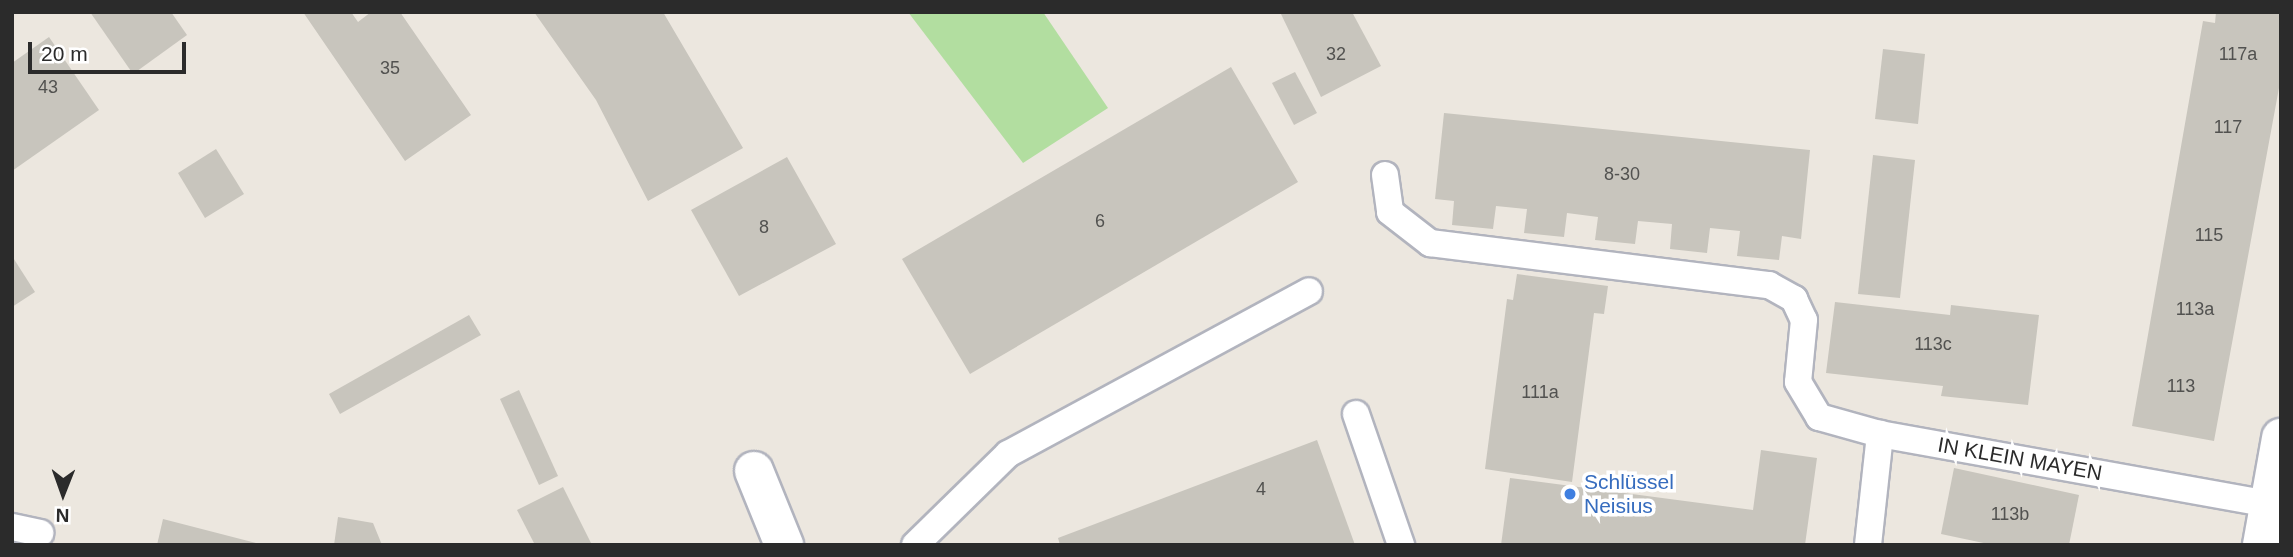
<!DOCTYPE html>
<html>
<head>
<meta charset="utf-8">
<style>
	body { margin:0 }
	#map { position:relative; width:2293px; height:557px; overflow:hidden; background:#ece7df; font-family:Helvetica,sans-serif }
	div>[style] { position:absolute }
	.green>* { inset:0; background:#b2dea0 }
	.building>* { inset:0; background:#c8c5bd }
	.roads { filter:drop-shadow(2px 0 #b2b4be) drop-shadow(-2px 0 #b2b4be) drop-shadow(0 2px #b2b4be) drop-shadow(0 -2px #b2b4be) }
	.service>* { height:26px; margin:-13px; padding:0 13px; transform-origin:13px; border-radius:13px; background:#fff }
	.minor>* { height:38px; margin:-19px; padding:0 19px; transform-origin:19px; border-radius:19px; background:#fff }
	.secondary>* { height:38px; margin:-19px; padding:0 19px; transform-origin:19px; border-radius:19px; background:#fff }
	.dots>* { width:19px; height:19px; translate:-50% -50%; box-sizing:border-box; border:4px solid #fff; border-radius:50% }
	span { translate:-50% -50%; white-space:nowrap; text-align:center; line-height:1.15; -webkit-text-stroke:7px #fff; paint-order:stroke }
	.number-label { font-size:18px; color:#525250 }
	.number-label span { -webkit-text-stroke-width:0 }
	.street-label { font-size:21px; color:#2b2b2b }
	.shop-label { font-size:21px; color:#366cbe }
	.left { translate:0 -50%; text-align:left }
	.frame { position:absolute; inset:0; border:14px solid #2b2b2b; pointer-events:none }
	.north { position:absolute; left:28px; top:459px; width:70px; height:70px; -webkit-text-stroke:5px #fff; paint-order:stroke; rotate:181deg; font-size:19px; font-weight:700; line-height:28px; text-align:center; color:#2b2b2b }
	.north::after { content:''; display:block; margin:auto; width:24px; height:32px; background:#2b2b2b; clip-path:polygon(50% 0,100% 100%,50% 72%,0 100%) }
	.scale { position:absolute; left:28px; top:42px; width:158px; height:32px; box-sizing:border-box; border:4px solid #2b2b2b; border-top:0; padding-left:9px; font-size:21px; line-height:24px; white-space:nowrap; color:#2b2b2b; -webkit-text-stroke:5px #fff; paint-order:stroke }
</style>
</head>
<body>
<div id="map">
	<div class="green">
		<i style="clip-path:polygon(908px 12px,1043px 12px,1108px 108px,1023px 163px)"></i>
	</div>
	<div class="building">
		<i style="clip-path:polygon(90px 12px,171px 12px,187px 35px,133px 74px)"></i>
		<i style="clip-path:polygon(303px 12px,351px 12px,358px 22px,371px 12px,400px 12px,471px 115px,405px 161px)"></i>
		<i style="clip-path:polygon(534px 12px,663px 12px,743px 148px,648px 201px,596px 100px)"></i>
		<i style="clip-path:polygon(1280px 12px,1352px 12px,1381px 66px,1321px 97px)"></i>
		<i style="clip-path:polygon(2216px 12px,2281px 12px,2281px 77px,2214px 441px,2132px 426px,2203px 21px,2215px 23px)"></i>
		<i style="clip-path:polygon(49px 37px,99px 110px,12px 171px,12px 63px)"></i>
		<i style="clip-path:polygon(1883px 49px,1925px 54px,1918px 124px,1875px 119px)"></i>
		<i style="clip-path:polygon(1231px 67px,1298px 182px,970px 374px,902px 259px)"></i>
		<i style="clip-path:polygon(1295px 72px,1317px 113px,1294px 125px,1272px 83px)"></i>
		<i style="clip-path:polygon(1444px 113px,1810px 150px,1801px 239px,1782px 236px,1779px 260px,1737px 256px,1740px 231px,1710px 228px,1707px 253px,1670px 249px,1672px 224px,1638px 221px,1635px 244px,1595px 240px,1598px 217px,1567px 213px,1564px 237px,1524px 233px,1527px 209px,1496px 206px,1493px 229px,1452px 225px,1454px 201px,1435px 199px)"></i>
		<i style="clip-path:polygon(216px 149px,244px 194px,205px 218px,178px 173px)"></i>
		<i style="clip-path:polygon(1873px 155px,1915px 160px,1900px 298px,1858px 294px)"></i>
		<i style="clip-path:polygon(787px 157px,836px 244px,739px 296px,691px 210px)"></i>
		<i style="clip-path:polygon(12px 256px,35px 292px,12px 307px)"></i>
		<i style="clip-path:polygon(1517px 274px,1608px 286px,1604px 314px,1594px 313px,1572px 482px,1485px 469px,1507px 299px,1513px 300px)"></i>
		<i style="clip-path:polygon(1835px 302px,1950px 315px,1951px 305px,2039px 315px,2028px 405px,1941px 396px,1943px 386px,1826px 373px)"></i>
		<i style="clip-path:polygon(469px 315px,481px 335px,340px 414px,329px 394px)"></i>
		<i style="clip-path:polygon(519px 390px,558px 476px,539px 485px,500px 399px)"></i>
		<i style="clip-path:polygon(1317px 440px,1355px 545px,1060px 545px,1058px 538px)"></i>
		<i style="clip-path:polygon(1761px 450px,1817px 458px,1805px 545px,1501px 545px,1510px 478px,1753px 510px)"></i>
		<i style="clip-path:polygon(1954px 468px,2079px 495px,2069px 545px,1993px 545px,1941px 534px)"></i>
		<i style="clip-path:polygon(563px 487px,592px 545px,535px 545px,517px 510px)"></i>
		<i style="clip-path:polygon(338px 517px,373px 523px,382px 545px,334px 545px)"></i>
		<i style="clip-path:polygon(163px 519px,260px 544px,260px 545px,157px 545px)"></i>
	</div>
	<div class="roads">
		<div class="service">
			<i style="left:1385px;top:175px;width:37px;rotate:82deg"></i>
			<i style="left:1390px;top:212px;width:51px;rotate:37.8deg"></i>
			<i style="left:1430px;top:243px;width:342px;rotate:7.1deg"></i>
			<i style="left:1769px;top:285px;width:29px;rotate:29deg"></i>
			<i style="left:1794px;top:299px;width:23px;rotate:65deg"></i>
			<i style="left:1804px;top:320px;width:62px;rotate:95.5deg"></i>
			<i style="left:1798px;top:382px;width:41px;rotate:59deg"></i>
			<i style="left:1819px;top:417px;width:63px;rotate:15.6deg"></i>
			<i style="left:1880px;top:434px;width:395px;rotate:10.2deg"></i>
			<i style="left:1356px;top:414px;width:139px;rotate:71deg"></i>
			<i style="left:12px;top:527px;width:29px;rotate:12deg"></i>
			<i style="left:915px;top:545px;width:130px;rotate:-44.4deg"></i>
			<i style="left:1008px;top:454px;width:342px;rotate:-28.4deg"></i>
			<i style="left:1868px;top:545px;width:112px;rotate:-83.8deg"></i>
		</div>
		<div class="minor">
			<i style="left:754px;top:471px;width:80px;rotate:67.9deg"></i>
		</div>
		<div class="secondary">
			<i style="left:2262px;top:545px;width:109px;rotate:-79.9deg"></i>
		</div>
	</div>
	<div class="dots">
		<i style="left:1570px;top:494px;background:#3f7fe0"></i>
	</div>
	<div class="number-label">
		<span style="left:1336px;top:54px">32</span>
		<span style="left:2238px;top:54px">117a</span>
		<span style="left:390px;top:68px">35</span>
		<span style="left:48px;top:87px">43</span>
		<span style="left:2228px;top:127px">117</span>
		<span style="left:1622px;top:174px">8-30</span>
		<span style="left:1100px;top:221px">6</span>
		<span style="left:764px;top:227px">8</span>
		<span style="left:2209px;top:235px">115</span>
		<span style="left:2195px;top:309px">113a</span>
		<span style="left:1933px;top:344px">113c</span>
		<span style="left:2181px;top:386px">113</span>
		<span style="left:1540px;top:392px">111a</span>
		<span style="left:1261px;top:489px">4</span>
		<span style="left:2010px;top:514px">113b</span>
	</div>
	<div class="street-label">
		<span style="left:2020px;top:459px;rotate:10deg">IN KLEIN MAYEN</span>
	</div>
	<div class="shop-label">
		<span class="left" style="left:1584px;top:494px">Schlüssel<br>Neisius</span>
	</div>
	<div class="frame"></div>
	<div class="north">N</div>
	<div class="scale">20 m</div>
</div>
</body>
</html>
